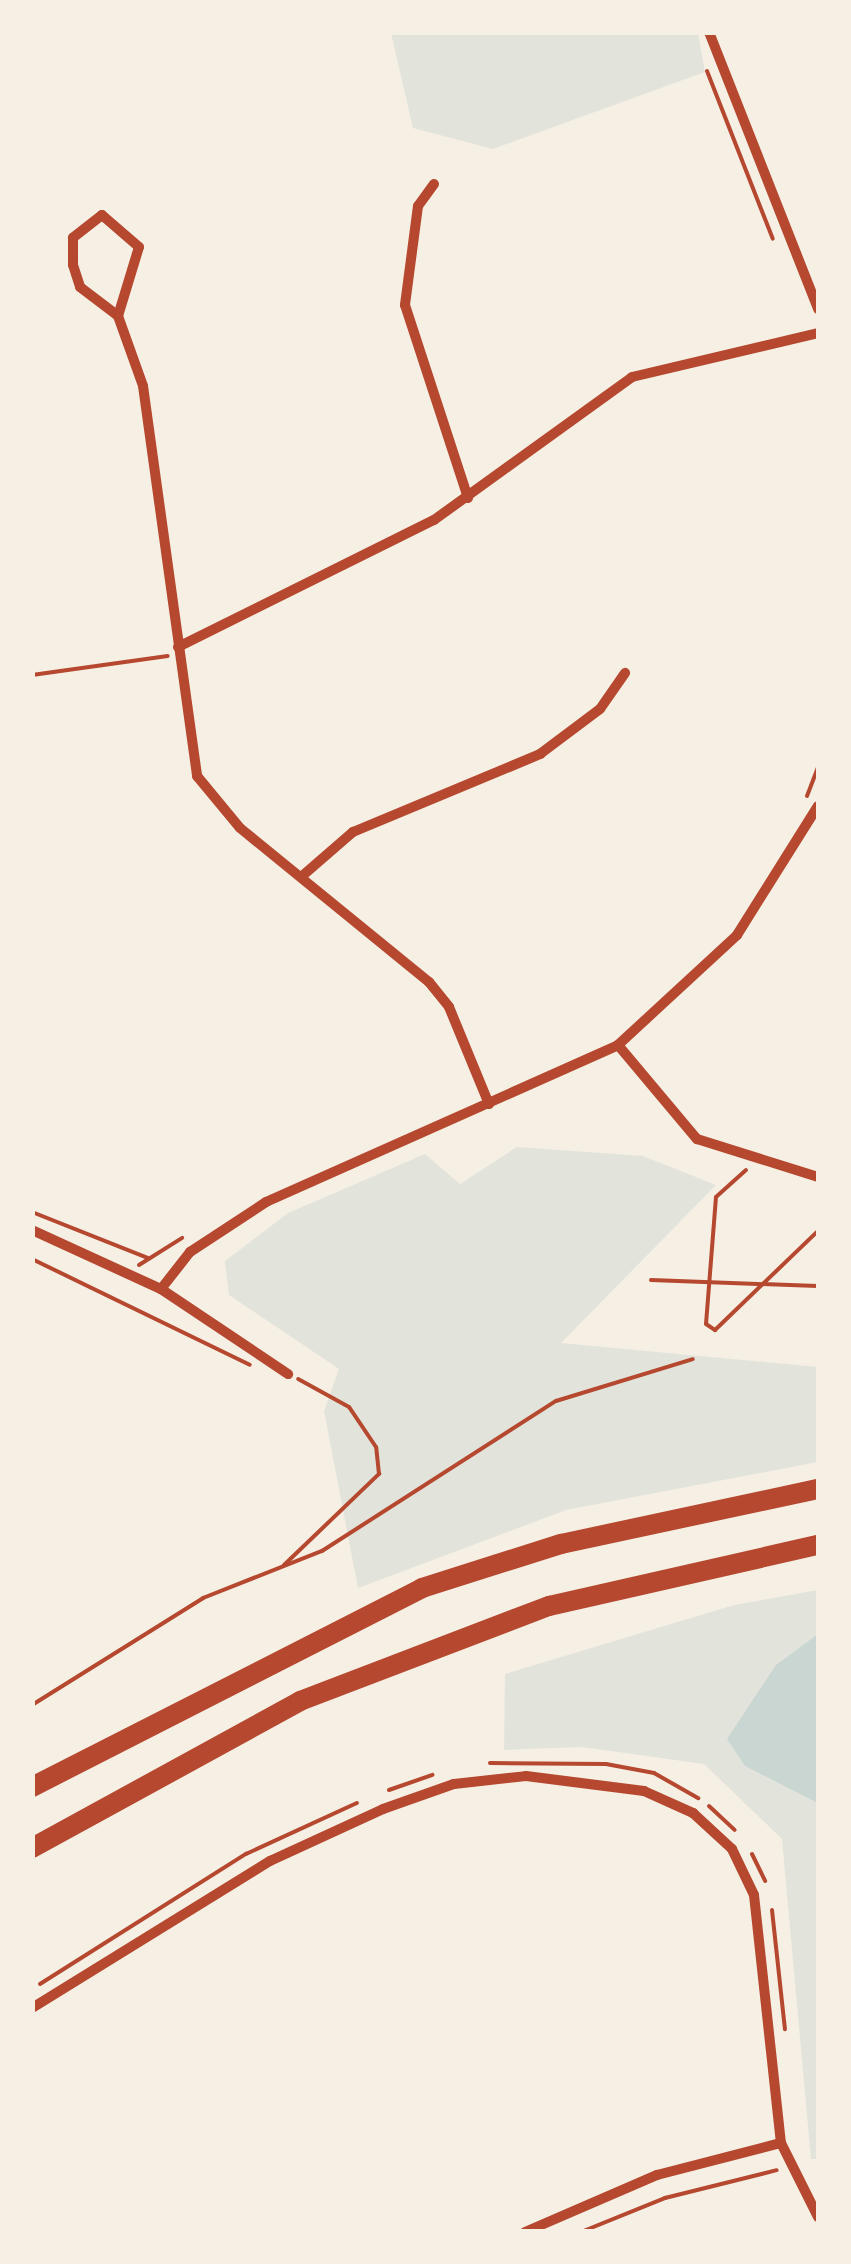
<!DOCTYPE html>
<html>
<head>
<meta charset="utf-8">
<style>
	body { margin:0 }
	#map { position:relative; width:851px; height:2264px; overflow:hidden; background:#f6efe4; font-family:"Source Sans 3",sans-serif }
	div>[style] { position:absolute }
	.green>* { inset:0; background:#e2e4dc }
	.water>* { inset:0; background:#c9d6d2 }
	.path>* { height:4px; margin:-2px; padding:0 2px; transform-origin:2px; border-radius:2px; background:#b5482f }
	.minor>* { height:10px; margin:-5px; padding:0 5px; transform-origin:5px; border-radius:5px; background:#b5482f }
	.primary>* { height:20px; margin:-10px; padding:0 10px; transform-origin:10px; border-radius:10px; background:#b5482f }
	span { translate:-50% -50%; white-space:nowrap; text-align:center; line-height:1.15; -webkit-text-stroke:8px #f6efe4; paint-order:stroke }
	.frame { position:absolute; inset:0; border:35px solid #f6efe4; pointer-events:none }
</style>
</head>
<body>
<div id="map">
	<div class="green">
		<i style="clip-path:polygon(391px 33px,698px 33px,705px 72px,493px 149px,413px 128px)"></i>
		<i style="clip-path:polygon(517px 1147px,643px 1156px,716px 1185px,561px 1343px,818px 1367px,818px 1462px,566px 1510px,358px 1588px,324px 1411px,339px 1369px,229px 1295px,225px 1261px,288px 1213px,425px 1154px,460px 1184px)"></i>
		<i style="clip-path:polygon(818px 1590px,818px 2159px,811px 2159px,782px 1839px,704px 1764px,582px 1747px,504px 1750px,505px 1674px,734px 1605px)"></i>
	</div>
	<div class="water">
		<i style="clip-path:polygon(818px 1634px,818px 1803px,745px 1766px,727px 1739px,776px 1665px)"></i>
	</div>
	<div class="path">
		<i style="left:707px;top:71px;width:180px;rotate:68.6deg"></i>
		<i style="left:32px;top:675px;width:137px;rotate:-8deg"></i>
		<i style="left:807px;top:796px;width:30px;rotate:-69deg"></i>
		<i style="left:746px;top:1170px;width:40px;rotate:138deg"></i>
		<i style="left:716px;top:1197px;width:127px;rotate:94.5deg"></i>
		<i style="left:706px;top:1324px;width:11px;rotate:34deg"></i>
		<i style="left:715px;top:1330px;width:143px;rotate:-43.9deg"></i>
		<i style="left:32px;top:1212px;width:125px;rotate:21.6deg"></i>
		<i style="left:32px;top:1259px;width:242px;rotate:25.9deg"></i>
		<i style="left:139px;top:1265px;width:51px;rotate:-32.1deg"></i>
		<i style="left:651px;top:1280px;width:167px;rotate:2.1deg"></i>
		<i style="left:818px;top:1293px;width:9px;rotate:90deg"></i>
		<i style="left:284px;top:1565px;width:132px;rotate:-43.8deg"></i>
		<i style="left:379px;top:1474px;width:27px;rotate:-96deg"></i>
		<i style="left:376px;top:1447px;width:48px;rotate:-124deg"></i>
		<i style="left:349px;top:1407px;width:58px;rotate:-151.2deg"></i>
		<i style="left:32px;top:1705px;width:202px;rotate:-32deg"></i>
		<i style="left:203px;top:1598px;width:128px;rotate:-21.6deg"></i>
		<i style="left:322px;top:1551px;width:278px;rotate:-32.7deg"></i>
		<i style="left:556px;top:1401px;width:143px;rotate:-17deg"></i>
		<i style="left:490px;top:1763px;width:116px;rotate:0.5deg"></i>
		<i style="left:606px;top:1764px;width:49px;rotate:10.6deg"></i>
		<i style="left:654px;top:1773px;width:51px;rotate:29.6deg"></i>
		<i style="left:389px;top:1790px;width:46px;rotate:-19.2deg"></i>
		<i style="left:709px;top:1806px;width:35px;rotate:43deg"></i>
		<i style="left:752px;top:1854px;width:30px;rotate:64deg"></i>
		<i style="left:772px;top:1910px;width:120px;rotate:83.8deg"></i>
		<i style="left:40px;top:1984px;width:244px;rotate:-32.3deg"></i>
		<i style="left:246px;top:1854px;width:122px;rotate:-24.7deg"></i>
		<i style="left:581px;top:2232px;width:91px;rotate:-22deg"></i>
		<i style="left:665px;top:2198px;width:115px;rotate:-14deg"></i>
	</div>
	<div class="minor">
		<i style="left:709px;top:32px;width:298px;rotate:68.5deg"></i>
		<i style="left:434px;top:184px;width:27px;rotate:126deg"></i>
		<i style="left:418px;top:206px;width:100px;rotate:97.5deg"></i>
		<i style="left:405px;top:305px;width:203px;rotate:71.9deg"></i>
		<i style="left:118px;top:316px;width:72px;rotate:-73.1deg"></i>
		<i style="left:139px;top:247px;width:49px;rotate:-139.1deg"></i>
		<i style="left:102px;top:215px;width:37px;rotate:142deg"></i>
		<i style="left:73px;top:238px;width:27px;rotate:90deg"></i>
		<i style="left:73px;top:265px;width:23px;rotate:72deg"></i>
		<i style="left:80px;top:287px;width:48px;rotate:37.3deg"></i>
		<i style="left:118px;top:316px;width:74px;rotate:70.3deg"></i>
		<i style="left:143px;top:386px;width:394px;rotate:82.1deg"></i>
		<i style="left:197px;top:776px;width:67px;rotate:50.4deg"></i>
		<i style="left:240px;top:828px;width:244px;rotate:39.2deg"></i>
		<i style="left:429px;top:982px;width:32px;rotate:51deg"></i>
		<i style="left:449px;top:1007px;width:105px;rotate:67.6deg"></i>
		<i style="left:178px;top:647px;width:286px;rotate:-26.4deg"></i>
		<i style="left:434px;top:520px;width:244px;rotate:-35.8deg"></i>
		<i style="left:632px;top:377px;width:191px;rotate:-13.3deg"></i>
		<i style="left:301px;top:877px;width:69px;rotate:-40.9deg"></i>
		<i style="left:353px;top:832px;width:203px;rotate:-22.6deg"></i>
		<i style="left:540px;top:754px;width:75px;rotate:-36.9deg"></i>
		<i style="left:600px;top:709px;width:44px;rotate:-55.2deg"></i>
		<i style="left:618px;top:1045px;width:123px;rotate:50deg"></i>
		<i style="left:697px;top:1139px;width:127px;rotate:17.4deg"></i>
		<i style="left:32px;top:1230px;width:142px;rotate:24.6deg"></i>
		<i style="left:161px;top:1289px;width:153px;rotate:33.8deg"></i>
		<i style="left:161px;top:1289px;width:47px;rotate:-51.9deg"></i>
		<i style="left:190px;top:1252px;width:91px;rotate:-33.3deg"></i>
		<i style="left:266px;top:1202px;width:385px;rotate:-24deg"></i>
		<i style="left:618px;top:1045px;width:162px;rotate:-42.7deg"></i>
		<i style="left:737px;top:935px;width:152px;rotate:-57.9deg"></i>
		<i style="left:32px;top:2008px;width:280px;rotate:-31.7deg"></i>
		<i style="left:270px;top:1861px;width:124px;rotate:-24.7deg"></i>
		<i style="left:383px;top:1809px;width:75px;rotate:-19.4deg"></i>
		<i style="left:454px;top:1784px;width:72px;rotate:-6.3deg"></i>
		<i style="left:526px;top:1776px;width:119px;rotate:7.2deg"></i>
		<i style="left:644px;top:1791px;width:54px;rotate:24.2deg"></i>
		<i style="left:693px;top:1813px;width:53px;rotate:42.7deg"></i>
		<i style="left:732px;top:1849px;width:51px;rotate:64.4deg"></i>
		<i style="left:754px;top:1895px;width:249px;rotate:83.8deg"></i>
		<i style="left:781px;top:2143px;width:83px;rotate:63.4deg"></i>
		<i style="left:525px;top:2232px;width:144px;rotate:-23.4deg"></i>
		<i style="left:657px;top:2175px;width:128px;rotate:-14.5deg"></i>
	</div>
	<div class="primary">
		<i style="left:32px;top:1787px;width:438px;rotate:-27deg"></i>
		<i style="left:422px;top:1588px;width:146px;rotate:-17.6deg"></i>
		<i style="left:561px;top:1544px;width:263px;rotate:-12.1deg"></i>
		<i style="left:32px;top:1848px;width:306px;rotate:-28.7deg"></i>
		<i style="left:300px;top:1701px;width:267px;rotate:-20.9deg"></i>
		<i style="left:549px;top:1606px;width:276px;rotate:-12.8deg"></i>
	</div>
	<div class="frame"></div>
</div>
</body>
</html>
